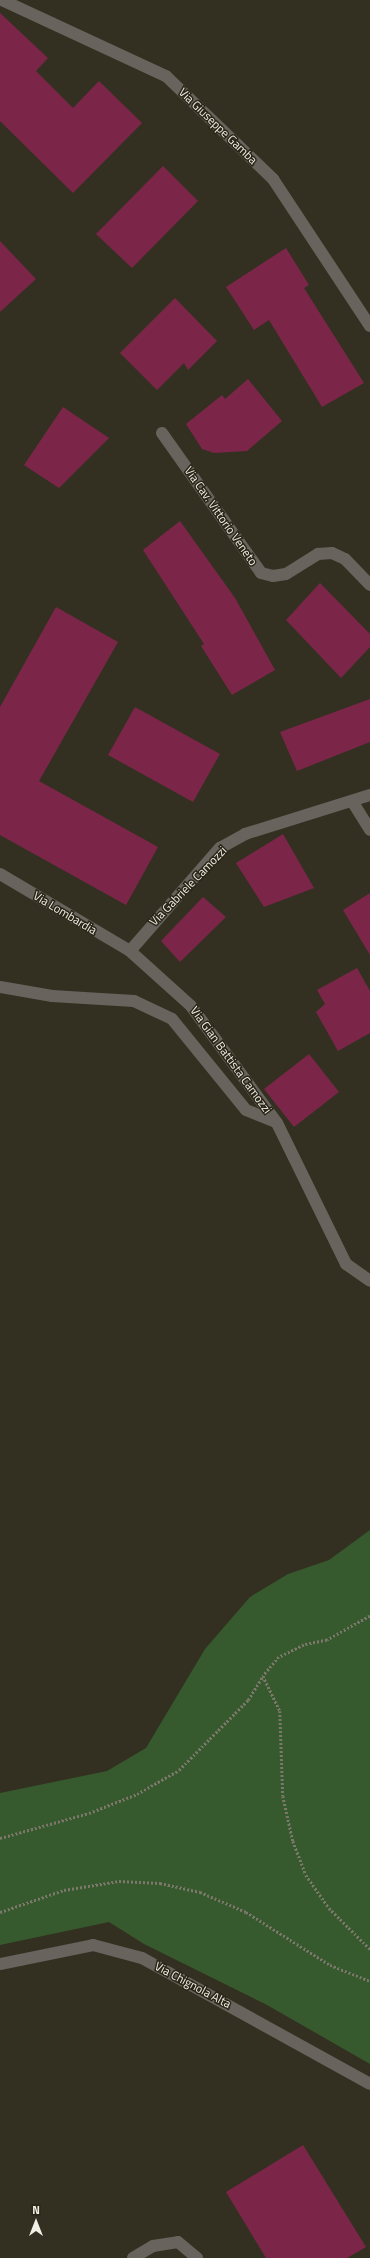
<!DOCTYPE html>
<html>
<head>
<meta charset="utf-8">
<style>
	body { margin:0 }
	#map { position:relative; width:370px; height:2258px; overflow:hidden; background:#333021; font-family:"Titillium Web",sans-serif }
	div>[style] { position:absolute }
	.green>* { inset:0; background:#36592d }
	.building>* { inset:0; background:#7b2649 }
	.path>* { height:2.5px; margin-top:-1.25px; transform-origin:0; background:repeating-linear-gradient(90deg,#7c796c 0 2px,transparent 0 4px) }
	.street>* { height:12px; margin:-6px; padding:0 6px; transform-origin:6px; border-radius:6px; background:#68635d }
	span { translate:-50% -50%; white-space:nowrap; text-align:center; line-height:1.15; -webkit-text-stroke:3px #292617; paint-order:stroke }
	.street-label { font-size:12px; color:#f1efe6 }
	.north { position:absolute; left:16px; top:2202px; width:40px; height:40px; -webkit-text-stroke:3px #292617; paint-order:stroke; rotate:0deg; font-size:11px; font-weight:700; line-height:16px; text-align:center; color:#f1efe6 }
	.north::after { content:''; display:block; margin:auto; width:14px; height:18px; background:#f1efe6; clip-path:polygon(50% 0,100% 100%,50% 72%,0 100%) }
</style>
</head>
<body>
<div id="map">
	<div class="green">
		<i style="clip-path:polygon(370px 1530px,370px 2064px,267px 2005px,144px 1944px,109px 1922px,0 1945px,0 1793px,107px 1771px,146px 1748px,205px 1649px,250px 1597px,288px 1574px,329px 1560px)"></i>
	</div>
	<div class="building">
		<i style="clip-path:polygon(0 13px,48px 58px,36px 71px,73px 108px,99px 81px,142px 123px,73px 193px,0 121px)"></i>
		<i style="clip-path:polygon(163px 166px,198px 201px,132px 268px,96px 234px)"></i>
		<i style="clip-path:polygon(0 241px,36px 279px,0 312px)"></i>
		<i style="clip-path:polygon(286px 248px,309px 285px,304px 288px,364px 383px,322px 407px,269px 320px,254px 330px,226px 287px)"></i>
		<i style="clip-path:polygon(175px 298px,217px 341px,188px 370px,184px 363px,157px 390px,120px 353px)"></i>
		<i style="clip-path:polygon(248px 379px,282px 421px,247px 451px,214px 453px,202px 449px,186px 424px,222px 395px,225px 399px)"></i>
		<i style="clip-path:polygon(63px 407px,109px 438px,59px 488px,24px 465px)"></i>
		<i style="clip-path:polygon(180px 521px,235px 598px,275px 670px,232px 695px,201px 646px,204px 644px,143px 550px)"></i>
		<i style="clip-path:polygon(320px 583px,370px 634px,370px 647px,341px 678px,286px 620px)"></i>
		<i style="clip-path:polygon(56px 607px,118px 642px,39px 781px,158px 847px,126px 905px,0 835px,0 707px)"></i>
		<i style="clip-path:polygon(370px 699px,370px 742px,297px 771px,280px 732px)"></i>
		<i style="clip-path:polygon(135px 707px,220px 754px,193px 802px,108px 755px)"></i>
		<i style="clip-path:polygon(283px 834px,314px 888px,264px 907px,236px 863px)"></i>
		<i style="clip-path:polygon(370px 893px,370px 955px,343px 910px)"></i>
		<i style="clip-path:polygon(203px 897px,226px 917px,180px 962px,161px 941px)"></i>
		<i style="clip-path:polygon(357px 968px,370px 991px,370px 1033px,338px 1051px,316px 1012px,325px 1004px,317px 990px)"></i>
		<i style="clip-path:polygon(309px 1054px,339px 1092px,294px 1127px,264px 1089px)"></i>
		<i style="clip-path:polygon(303px 2145px,366px 2247px,347px 2258px,266px 2258px,226px 2192px)"></i>
	</div>
	<div class="path">
		<i style="left:370px;top:1616px;width:49px;rotate:150.8deg"></i>
		<i style="left:327px;top:1640px;width:24px;rotate:168deg"></i>
		<i style="left:304px;top:1645px;width:28px;rotate:154deg"></i>
		<i style="left:279px;top:1657px;width:25px;rotate:130deg"></i>
		<i style="left:263px;top:1676px;width:39px;rotate:64deg"></i>
		<i style="left:280px;top:1711px;width:85px;rotate:88deg"></i>
		<i style="left:283px;top:1796px;width:46px;rotate:77.5deg"></i>
		<i style="left:293px;top:1841px;width:36px;rotate:69deg"></i>
		<i style="left:306px;top:1875px;width:40px;rotate:55.1deg"></i>
		<i style="left:329px;top:1908px;width:58px;rotate:45deg"></i>
		<i style="left:0;top:1838px;width:92px;rotate:-15.7deg"></i>
		<i style="left:89px;top:1813px;width:52px;rotate:-21.6deg"></i>
		<i style="left:137px;top:1794px;width:48px;rotate:-29.7deg"></i>
		<i style="left:179px;top:1770px;width:98px;rotate:-45.4deg"></i>
		<i style="left:248px;top:1700px;width:28px;rotate:-58deg"></i>
		<i style="left:0;top:1912px;width:68px;rotate:-19deg"></i>
		<i style="left:64px;top:1890px;width:56px;rotate:-9.3deg"></i>
		<i style="left:119px;top:1881px;width:41px;rotate:2.8deg"></i>
		<i style="left:160px;top:1883px;width:41px;rotate:12.7deg"></i>
		<i style="left:200px;top:1892px;width:50px;rotate:23.5deg"></i>
		<i style="left:246px;top:1912px;width:99px;rotate:32.2deg"></i>
		<i style="left:330px;top:1965px;width:43px;rotate:21.8deg"></i>
	</div>
	<div class="street">
		<i style="left:2px;top:0;width:181px;rotate:24.9deg"></i>
		<i style="left:166px;top:76px;width:149px;rotate:43.9deg"></i>
		<i style="left:273px;top:179px;width:176px;rotate:56.6deg"></i>
		<i style="left:162px;top:433px;width:171px;rotate:54.7deg"></i>
		<i style="left:261px;top:573px;width:12px;rotate:14deg"></i>
		<i style="left:273px;top:576px;width:13px;rotate:-9deg"></i>
		<i style="left:286px;top:574px;width:38px;rotate:-32deg"></i>
		<i style="left:318px;top:554px;width:14px;rotate:-4deg"></i>
		<i style="left:332px;top:553px;width:14px;rotate:25deg"></i>
		<i style="left:345px;top:559px;width:36px;rotate:46deg"></i>
		<i style="left:352px;top:801px;width:34px;rotate:58deg"></i>
		<i style="left:0;top:874px;width:151px;rotate:30.6deg"></i>
		<i style="left:130px;top:951px;width:82px;rotate:42deg"></i>
		<i style="left:191px;top:1006px;width:145px;rotate:53.7deg"></i>
		<i style="left:277px;top:1123px;width:157px;rotate:63.9deg"></i>
		<i style="left:346px;top:1264px;width:29px;rotate:35deg"></i>
		<i style="left:130px;top:951px;width:137px;rotate:-48.9deg"></i>
		<i style="left:220px;top:848px;width:29px;rotate:-29deg"></i>
		<i style="left:245px;top:834px;width:131px;rotate:-17.3deg"></i>
		<i style="left:0;top:987px;width:53px;rotate:9.8deg"></i>
		<i style="left:52px;top:996px;width:82px;rotate:3.5deg"></i>
		<i style="left:134px;top:1001px;width:42px;rotate:25.3deg"></i>
		<i style="left:172px;top:1019px;width:117px;rotate:50.9deg"></i>
		<i style="left:246px;top:1110px;width:32px;rotate:22deg"></i>
		<i style="left:0;top:1964px;width:95px;rotate:-11.5deg"></i>
		<i style="left:93px;top:1945px;width:51px;rotate:14.9deg"></i>
		<i style="left:142px;top:1958px;width:260px;rotate:28.9deg"></i>
		<i style="left:133px;top:2258px;width:23px;rotate:-31deg"></i>
		<i style="left:153px;top:2246px;width:25px;rotate:-9deg"></i>
		<i style="left:178px;top:2242px;width:25px;rotate:40deg"></i>
	</div>
	<div class="street-label">
		<span style="left:218px;top:126px;rotate:44deg">Via Giuseppe Gamba</span>
		<span style="left:221px;top:516px;rotate:55deg">Via Cav. Vittorio Veneto</span>
		<span style="left:188px;top:886px;rotate:-46deg">Via Gabriele Camozzi</span>
		<span style="left:65px;top:913px;rotate:31deg">Via Lombardia</span>
		<span style="left:231px;top:1060px;rotate:54deg">Via Gian Battista Camozzi</span>
		<span style="left:193px;top:1985px;rotate:28deg">Via Chignola Alta</span>
	</div>
	<div class="north">N</div>
</div>
</body>
</html>
